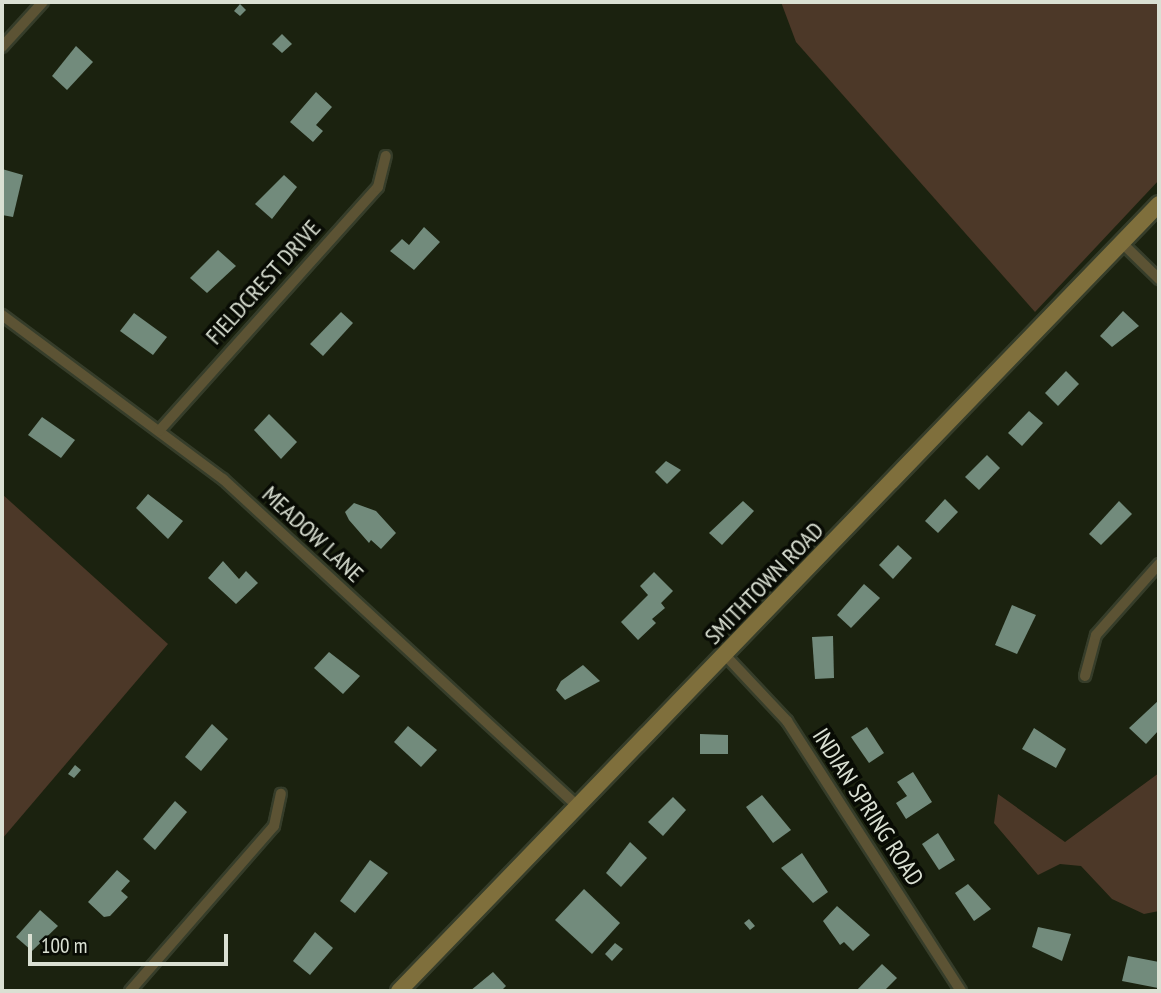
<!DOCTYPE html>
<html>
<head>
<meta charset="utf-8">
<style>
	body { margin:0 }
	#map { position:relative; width:1161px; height:993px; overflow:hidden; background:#1b220f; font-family:"PT Sans Narrow",sans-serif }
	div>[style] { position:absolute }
	.green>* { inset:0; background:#4c3828 }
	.building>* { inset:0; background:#728b7c }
	.roads { filter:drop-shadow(2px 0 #363d2a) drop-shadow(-2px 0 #363d2a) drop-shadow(0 2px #363d2a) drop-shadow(0 -2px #363d2a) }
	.street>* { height:10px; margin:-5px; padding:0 5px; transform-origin:5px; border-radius:5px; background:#5c5334 }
	.secondary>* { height:16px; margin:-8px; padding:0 8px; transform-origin:8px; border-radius:8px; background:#7f6f3c }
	span { translate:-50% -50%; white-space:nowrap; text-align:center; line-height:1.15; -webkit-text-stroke:7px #080b04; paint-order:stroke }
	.street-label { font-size:24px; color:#dae0d3 }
	.frame { position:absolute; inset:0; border:4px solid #dae0d3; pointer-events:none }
	.scale { position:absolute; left:28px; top:934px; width:200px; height:32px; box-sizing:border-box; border:4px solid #dae0d3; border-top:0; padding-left:9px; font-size:21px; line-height:24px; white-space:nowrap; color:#dae0d3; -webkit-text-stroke:5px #080b04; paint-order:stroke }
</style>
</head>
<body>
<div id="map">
	<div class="green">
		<i style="clip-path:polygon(781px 2px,1159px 2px,1159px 180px,1035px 312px,796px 42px)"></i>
		<i style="clip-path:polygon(2px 494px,168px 644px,2px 839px)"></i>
		<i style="clip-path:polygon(1159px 773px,1159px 911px,1144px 914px,1112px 899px,1081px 866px,1060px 864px,1038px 875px,994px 823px,998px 794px,1065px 842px)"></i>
	</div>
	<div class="building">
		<i style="clip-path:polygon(240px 4px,246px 10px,240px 16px,234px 11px)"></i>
		<i style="clip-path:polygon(282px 34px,292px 44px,282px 53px,272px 44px)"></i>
		<i style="clip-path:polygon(76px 46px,93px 62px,67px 90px,52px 76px)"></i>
		<i style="clip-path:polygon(316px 92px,332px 107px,316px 125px,323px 131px,313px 142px,290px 122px)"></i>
		<i style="clip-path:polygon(2px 169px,23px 175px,13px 217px,2px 215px)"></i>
		<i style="clip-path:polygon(284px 175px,297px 187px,272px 219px,255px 204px)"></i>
		<i style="clip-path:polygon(424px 227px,440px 242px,414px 270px,390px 251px,402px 239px,409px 245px)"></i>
		<i style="clip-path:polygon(218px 250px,236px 266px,207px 293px,190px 278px)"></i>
		<i style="clip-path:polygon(1123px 311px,1139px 326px,1112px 347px,1100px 336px)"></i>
		<i style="clip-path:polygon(341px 312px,353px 323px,323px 356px,310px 344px)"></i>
		<i style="clip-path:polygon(134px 313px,167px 337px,153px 355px,120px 331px)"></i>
		<i style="clip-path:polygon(1066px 371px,1079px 384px,1058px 406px,1045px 393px)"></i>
		<i style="clip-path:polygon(1029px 411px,1043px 423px,1022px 446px,1008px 433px)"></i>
		<i style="clip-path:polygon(269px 414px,297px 442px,281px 459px,254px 430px)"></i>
		<i style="clip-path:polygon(42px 417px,75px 440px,61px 458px,28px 435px)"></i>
		<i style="clip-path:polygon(987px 455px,1000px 468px,979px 490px,965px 477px)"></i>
		<i style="clip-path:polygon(666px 461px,681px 470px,667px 484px,655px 472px)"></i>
		<i style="clip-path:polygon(148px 494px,183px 521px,168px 539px,136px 508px)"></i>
		<i style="clip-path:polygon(945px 499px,958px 512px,938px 533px,925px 521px)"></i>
		<i style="clip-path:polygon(743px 501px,754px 511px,722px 545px,709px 533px)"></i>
		<i style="clip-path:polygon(1119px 501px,1132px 514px,1101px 545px,1089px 534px)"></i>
		<i style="clip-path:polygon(354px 503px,376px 511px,396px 533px,381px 549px,371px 540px,369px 543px,349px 520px,345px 512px)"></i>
		<i style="clip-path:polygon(898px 545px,912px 558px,893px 579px,879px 565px)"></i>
		<i style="clip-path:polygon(223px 561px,239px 579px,246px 571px,258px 583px,236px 604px,208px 578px)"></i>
		<i style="clip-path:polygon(654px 572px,673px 591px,661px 603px,665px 608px,652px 619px,656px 623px,638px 640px,621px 622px,648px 595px,640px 586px)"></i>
		<i style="clip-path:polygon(864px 584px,880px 598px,851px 628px,837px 615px)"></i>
		<i style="clip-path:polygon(1012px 605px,1036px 615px,1017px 654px,995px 645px)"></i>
		<i style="clip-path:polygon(833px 636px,834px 678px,815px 679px,812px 637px)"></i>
		<i style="clip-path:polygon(329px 652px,360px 676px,343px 694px,314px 668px)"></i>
		<i style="clip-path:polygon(583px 665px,600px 681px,565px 700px,556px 690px,561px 681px)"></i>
		<i style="clip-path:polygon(1159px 700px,1159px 730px,1146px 744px,1129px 728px)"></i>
		<i style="clip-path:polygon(212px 724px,228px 739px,201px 771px,185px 757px)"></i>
		<i style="clip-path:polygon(408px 726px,437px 750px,421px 767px,394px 742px)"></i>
		<i style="clip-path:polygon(867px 727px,884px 753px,869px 763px,851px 737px)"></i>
		<i style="clip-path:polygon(1034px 728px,1066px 749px,1056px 768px,1022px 749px)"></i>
		<i style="clip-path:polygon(700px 734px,728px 735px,728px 754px,700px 754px)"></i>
		<i style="clip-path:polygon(75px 765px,81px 770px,74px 778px,68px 774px)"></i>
		<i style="clip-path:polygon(913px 772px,932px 802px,906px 819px,896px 803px,907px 796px,897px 782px)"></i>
		<i style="clip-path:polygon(762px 795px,791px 830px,773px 843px,746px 807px)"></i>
		<i style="clip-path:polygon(673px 797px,686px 810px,663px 836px,648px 822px)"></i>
		<i style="clip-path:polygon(175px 801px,187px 812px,155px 850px,143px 839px)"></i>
		<i style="clip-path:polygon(938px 833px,955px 860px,939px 870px,922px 844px)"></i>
		<i style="clip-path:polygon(630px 842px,647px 858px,621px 887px,606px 873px)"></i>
		<i style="clip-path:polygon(802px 853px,828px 892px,813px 903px,781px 868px)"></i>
		<i style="clip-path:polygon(370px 860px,388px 873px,355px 913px,340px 901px)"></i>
		<i style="clip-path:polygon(117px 870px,130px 881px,121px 891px,128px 897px,110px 916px,104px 917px,88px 902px)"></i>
		<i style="clip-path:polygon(968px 884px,991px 909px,974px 921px,955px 893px)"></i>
		<i style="clip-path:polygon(584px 889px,620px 923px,592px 954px,555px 920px)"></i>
		<i style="clip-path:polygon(837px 906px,870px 935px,853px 951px,844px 942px,840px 945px,823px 921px)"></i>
		<i style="clip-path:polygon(40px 910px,58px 926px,32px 951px,16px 937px)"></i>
		<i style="clip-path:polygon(749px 919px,755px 926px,750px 930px,744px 923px)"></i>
		<i style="clip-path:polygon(1038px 927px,1071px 934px,1062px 961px,1032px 947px)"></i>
		<i style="clip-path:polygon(315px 932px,333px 948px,310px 975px,293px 961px)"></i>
		<i style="clip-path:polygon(615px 943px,623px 949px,612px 961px,605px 954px)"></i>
		<i style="clip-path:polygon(1128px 956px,1159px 962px,1158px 988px,1122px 981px)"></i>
		<i style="clip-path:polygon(882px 964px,897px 978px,884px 991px,856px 991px)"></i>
		<i style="clip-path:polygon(493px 972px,506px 986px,501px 991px,470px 991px)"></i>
	</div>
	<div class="roads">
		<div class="street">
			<i style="left:2px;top:47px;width:61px;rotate:-47.7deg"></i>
			<i style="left:1122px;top:243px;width:52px;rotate:44.2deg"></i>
			<i style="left:2px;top:315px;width:275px;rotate:36.6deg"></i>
			<i style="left:223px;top:479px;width:482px;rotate:42.7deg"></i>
			<i style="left:159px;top:431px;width:328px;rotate:-48.1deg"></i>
			<i style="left:378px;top:187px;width:32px;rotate:-76deg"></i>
			<i style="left:726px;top:656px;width:89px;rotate:46.8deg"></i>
			<i style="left:787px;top:721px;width:321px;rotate:57.2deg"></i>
			<i style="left:1085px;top:676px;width:42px;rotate:-75deg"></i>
			<i style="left:1096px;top:635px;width:95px;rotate:-48.4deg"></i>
			<i style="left:130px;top:991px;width:219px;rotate:-48.9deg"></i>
			<i style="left:274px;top:826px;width:33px;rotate:-78deg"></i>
		</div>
		<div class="secondary">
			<i style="left:399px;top:991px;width:1094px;rotate:-46deg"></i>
		</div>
	</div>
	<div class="street-label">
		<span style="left:263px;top:282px;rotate:-48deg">FIELDCREST DRIVE</span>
		<span style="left:313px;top:534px;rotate:43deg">MEADOW LANE</span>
		<span style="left:764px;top:583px;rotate:-46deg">SMITHTOWN ROAD</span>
		<span style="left:868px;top:807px;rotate:57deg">INDIAN SPRING ROAD</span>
	</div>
	<div class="frame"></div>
	<div class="scale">100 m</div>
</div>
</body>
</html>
